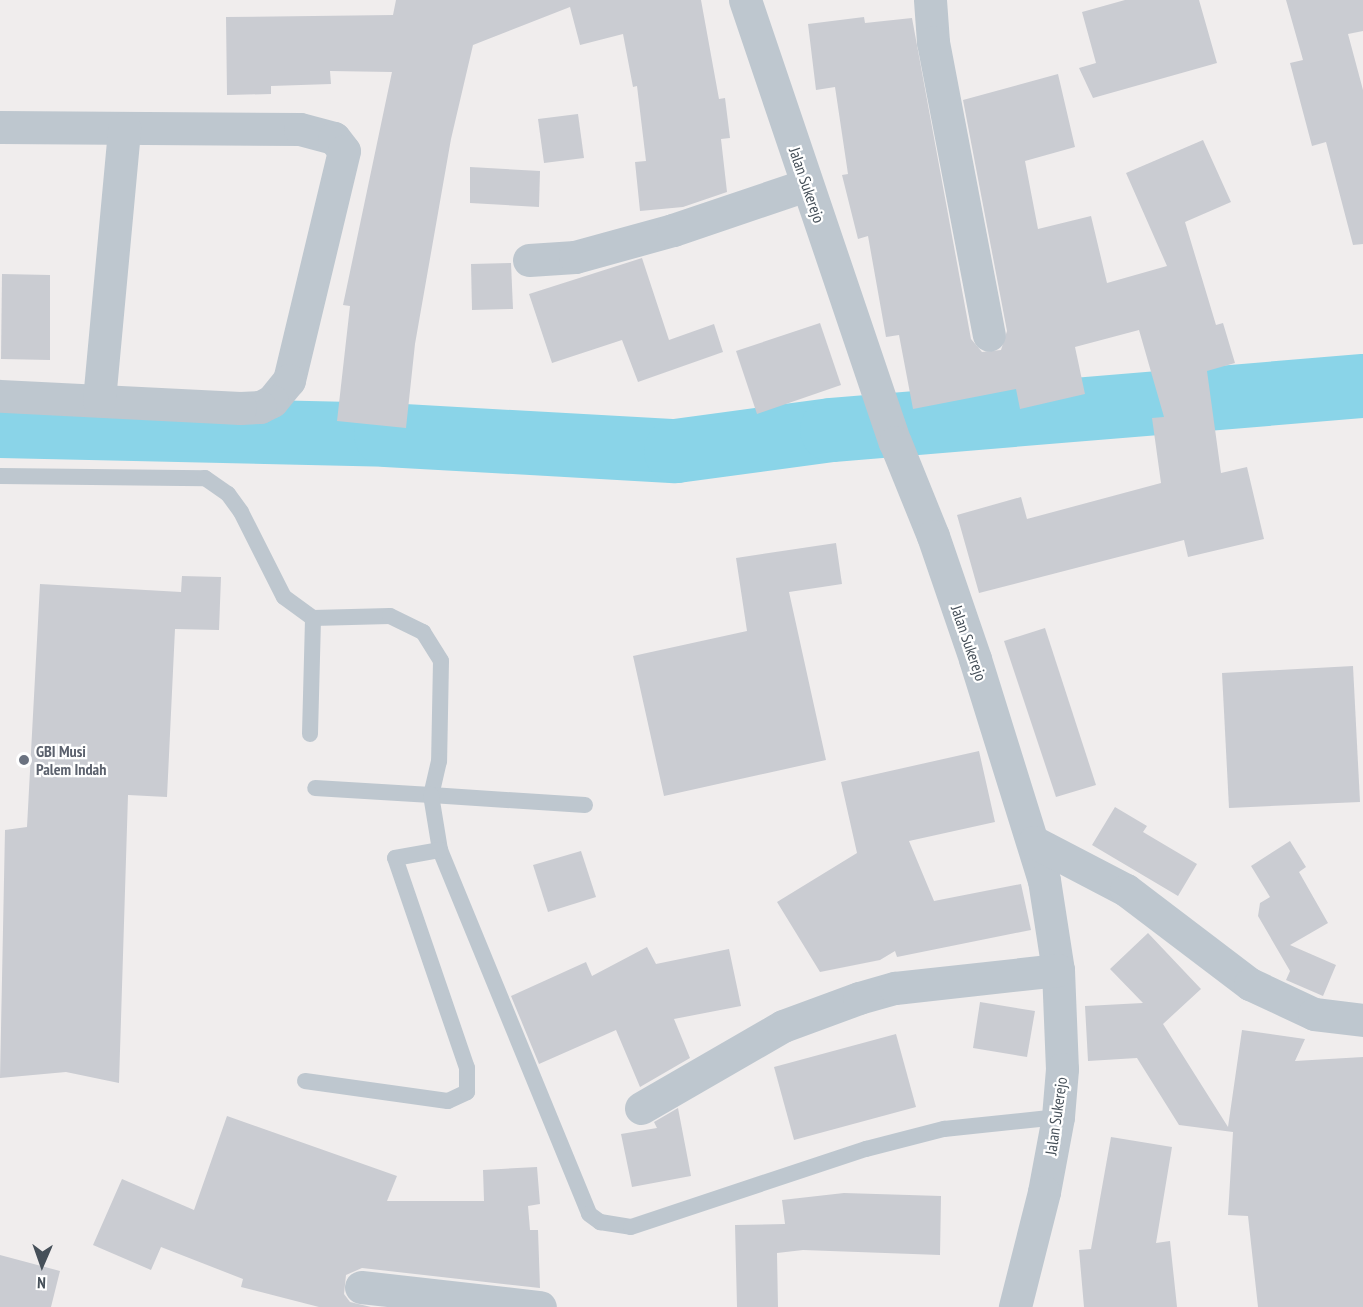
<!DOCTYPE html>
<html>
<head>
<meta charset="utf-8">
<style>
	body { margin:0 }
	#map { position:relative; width:1363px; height:1307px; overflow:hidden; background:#f0eded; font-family:"PT Sans Narrow",sans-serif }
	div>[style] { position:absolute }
	.river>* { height:64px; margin:-32px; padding:0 32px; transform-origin:32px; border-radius:32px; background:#8ad4e8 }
	.building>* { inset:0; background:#caccd2 }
	.lane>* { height:16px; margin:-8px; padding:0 8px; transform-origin:8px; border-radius:8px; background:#bec7cf }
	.street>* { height:33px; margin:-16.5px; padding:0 16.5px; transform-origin:16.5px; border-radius:16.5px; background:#bec7cf }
	.dots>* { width:16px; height:16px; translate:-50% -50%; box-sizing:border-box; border:3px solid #fff; border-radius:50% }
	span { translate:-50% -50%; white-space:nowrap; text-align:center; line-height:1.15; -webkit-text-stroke:4.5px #fff; paint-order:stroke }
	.street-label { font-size:16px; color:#465059 }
	.worship-label { font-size:16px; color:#5b616d; font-weight:700 }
	.left { translate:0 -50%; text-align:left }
	.north { position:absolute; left:12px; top:1235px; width:60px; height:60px; -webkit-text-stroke:4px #fff; paint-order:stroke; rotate:182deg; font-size:16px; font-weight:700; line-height:24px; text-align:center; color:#465059 }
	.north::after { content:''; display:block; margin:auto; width:21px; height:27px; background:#465059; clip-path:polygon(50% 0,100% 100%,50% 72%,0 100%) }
</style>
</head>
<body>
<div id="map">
	<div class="river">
		<i style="left:0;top:426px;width:386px;rotate:1.3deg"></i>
		<i style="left:386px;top:435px;width:290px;rotate:3.2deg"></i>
		<i style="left:676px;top:451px;width:157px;rotate:-7.7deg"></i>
		<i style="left:832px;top:430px;width:533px;rotate:-4.74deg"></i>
	</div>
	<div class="building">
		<i style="clip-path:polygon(396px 0,701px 0,719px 99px,725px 98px,730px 138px,721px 139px,727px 192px,683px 207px,640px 211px,635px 162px,646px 161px,637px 86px,633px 87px,623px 34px,580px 45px,570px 7px,473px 45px,451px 139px,415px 344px,406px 428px,337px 421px,350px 306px,343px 305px,392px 72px,330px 71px,331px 84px,271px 86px,271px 94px,227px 95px,226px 17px,393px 15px)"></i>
		<i style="clip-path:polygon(1125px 0,1199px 0,1217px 63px,1093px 98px,1079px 68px,1096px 63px,1082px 12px)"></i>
		<i style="clip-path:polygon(1286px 0,1363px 0,1363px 31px,1348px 34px,1363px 90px,1363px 244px,1353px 245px,1326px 142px,1312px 146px,1290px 63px,1303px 60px)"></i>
		<i style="clip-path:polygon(864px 17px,865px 23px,912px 18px,971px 339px,982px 352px,1001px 350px,1007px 331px,963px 100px,1058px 74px,1075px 147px,1025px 161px,1038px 229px,1091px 216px,1107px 283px,1167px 266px,1126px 173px,1203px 140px,1231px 202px,1185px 222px,1216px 325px,1223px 323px,1235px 363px,1207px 371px,1221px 473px,1247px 467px,1264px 539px,1188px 557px,1184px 540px,979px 593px,957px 515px,1021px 497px,1027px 519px,1161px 483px,1152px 418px,1164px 417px,1139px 330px,1075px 347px,1085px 394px,1020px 409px,1016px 389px,913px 409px,899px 335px,886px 337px,868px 236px,858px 239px,842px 175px,848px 174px,835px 87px,816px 90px,808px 24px)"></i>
		<i style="clip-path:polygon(578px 114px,584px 158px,544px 163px,538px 119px)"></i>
		<i style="clip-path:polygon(470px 167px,540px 171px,539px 207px,470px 203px)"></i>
		<i style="clip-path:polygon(642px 258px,669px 340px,714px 324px,723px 352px,638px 382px,622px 340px,552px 363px,529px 294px)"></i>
		<i style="clip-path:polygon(511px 263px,513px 309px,472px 310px,471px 264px)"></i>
		<i style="clip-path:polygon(2px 274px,50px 275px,50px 360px,1px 359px)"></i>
		<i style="clip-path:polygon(820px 323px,841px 385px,757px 414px,736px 351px)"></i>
		<i style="clip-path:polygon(836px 543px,842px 584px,789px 592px,826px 760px,664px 796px,633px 656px,747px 631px,736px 558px)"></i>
		<i style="clip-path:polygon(182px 576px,221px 577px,219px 630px,175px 629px,167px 797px,128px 795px,119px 1083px,66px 1072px,0 1078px,5px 830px,27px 827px,40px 584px,181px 592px)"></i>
		<i style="clip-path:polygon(1045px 628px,1096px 785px,1056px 797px,1004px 641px)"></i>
		<i style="clip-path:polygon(1353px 666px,1360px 802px,1229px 808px,1222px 673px)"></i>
		<i style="clip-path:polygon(979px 751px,995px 822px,909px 841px,934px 901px,1021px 884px,1031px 930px,897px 957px,895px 951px,880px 960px,820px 972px,777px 902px,857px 853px,841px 782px)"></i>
		<i style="clip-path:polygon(1115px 807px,1147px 826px,1143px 832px,1197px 864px,1178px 896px,1092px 845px)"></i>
		<i style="clip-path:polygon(1290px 841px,1306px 867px,1299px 872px,1328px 923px,1290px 945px,1336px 965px,1323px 996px,1286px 980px,1290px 971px,1258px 916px,1260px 903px,1270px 897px,1251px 866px)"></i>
		<i style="clip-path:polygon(581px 851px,596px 897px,548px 912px,533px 865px)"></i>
		<i style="clip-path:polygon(1148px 933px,1201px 989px,1163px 1024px,1228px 1127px,1242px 1030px,1305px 1039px,1295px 1061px,1363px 1057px,1363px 1307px,1258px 1307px,1248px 1216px,1228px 1215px,1233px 1132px,1179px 1125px,1137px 1058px,1088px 1061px,1085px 1006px,1143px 1003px,1110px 969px)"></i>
		<i style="clip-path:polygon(647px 947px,656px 964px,729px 949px,741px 1006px,674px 1019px,690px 1058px,640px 1087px,616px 1030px,539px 1064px,511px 996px,586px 962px,592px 976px)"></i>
		<i style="clip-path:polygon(980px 1002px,1035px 1011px,1027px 1057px,973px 1048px)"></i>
		<i style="clip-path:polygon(896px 1034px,916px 1107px,794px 1140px,774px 1067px)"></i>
		<i style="clip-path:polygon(678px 1108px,691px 1176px,632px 1187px,621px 1134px,657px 1128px,654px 1122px)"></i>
		<i style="clip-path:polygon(227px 1116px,397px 1176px,387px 1201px,484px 1201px,483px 1170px,537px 1167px,540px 1204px,528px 1206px,530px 1230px,538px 1230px,540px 1288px,362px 1268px,346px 1275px,344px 1294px,350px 1302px,371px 1307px,319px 1307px,241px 1287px,243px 1279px,161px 1247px,151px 1270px,93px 1245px,122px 1179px,194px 1210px)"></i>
		<i style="clip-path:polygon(1111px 1137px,1172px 1147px,1156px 1243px,1170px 1241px,1177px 1307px,1084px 1307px,1079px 1250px,1091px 1249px)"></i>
		<i style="clip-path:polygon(844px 1193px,941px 1196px,940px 1255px,803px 1250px,777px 1253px,778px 1307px,737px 1307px,735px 1225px,785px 1224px,782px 1200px)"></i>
		<i style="clip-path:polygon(0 1255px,60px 1271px,51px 1307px,0 1307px)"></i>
	</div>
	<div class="lane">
		<i style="left:0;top:476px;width:205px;rotate:0.6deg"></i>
		<i style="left:205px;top:478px;width:28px;rotate:35deg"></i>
		<i style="left:228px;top:494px;width:22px;rotate:54deg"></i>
		<i style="left:241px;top:512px;width:95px;rotate:63.2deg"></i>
		<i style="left:284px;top:597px;width:36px;rotate:36deg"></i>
		<i style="left:313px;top:618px;width:77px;rotate:-1.5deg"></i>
		<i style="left:390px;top:616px;width:37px;rotate:26deg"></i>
		<i style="left:423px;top:632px;width:34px;rotate:58deg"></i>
		<i style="left:441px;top:661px;width:100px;rotate:91.1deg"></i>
		<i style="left:439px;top:761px;width:35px;rotate:103deg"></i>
		<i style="left:431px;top:795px;width:116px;rotate:-176.5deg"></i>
		<i style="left:310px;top:734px;width:116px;rotate:-88.5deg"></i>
		<i style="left:585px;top:805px;width:154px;rotate:-176.3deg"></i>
		<i style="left:431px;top:795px;width:56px;rotate:80.7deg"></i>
		<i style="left:440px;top:850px;width:393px;rotate:67.7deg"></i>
		<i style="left:589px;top:1214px;width:14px;rotate:36deg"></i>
		<i style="left:600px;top:1222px;width:31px;rotate:9deg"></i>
		<i style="left:631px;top:1227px;width:248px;rotate:-18.4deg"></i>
		<i style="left:866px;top:1149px;width:81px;rotate:-14.4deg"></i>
		<i style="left:944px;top:1129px;width:115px;rotate:-6deg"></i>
		<i style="left:305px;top:1081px;width:144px;rotate:8deg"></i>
		<i style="left:448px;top:1101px;width:21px;rotate:-25deg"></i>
		<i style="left:467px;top:1092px;width:24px;rotate:-90deg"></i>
		<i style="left:467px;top:1068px;width:222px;rotate:-108.9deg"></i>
		<i style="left:395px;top:858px;width:46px;rotate:-10.1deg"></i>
	</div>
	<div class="street">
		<i style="left:745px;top:0;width:467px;rotate:71.3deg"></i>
		<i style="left:895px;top:442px;width:101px;rotate:68deg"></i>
		<i style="left:933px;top:536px;width:130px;rotate:71.1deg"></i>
		<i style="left:975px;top:659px;width:232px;rotate:72.7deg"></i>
		<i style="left:1044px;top:880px;width:91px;rotate:81.2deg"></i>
		<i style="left:1058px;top:970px;width:99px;rotate:87.7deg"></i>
		<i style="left:1062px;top:1069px;width:48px;rotate:94.8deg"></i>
		<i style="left:1058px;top:1117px;width:76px;rotate:100.6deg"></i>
		<i style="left:1044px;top:1192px;width:119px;rotate:104.2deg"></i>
		<i style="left:930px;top:0;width:42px;rotate:85.9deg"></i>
		<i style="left:933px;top:42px;width:298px;rotate:79.2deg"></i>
		<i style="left:0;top:127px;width:300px;rotate:0.4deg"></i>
		<i style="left:300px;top:129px;width:35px;rotate:15deg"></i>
		<i style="left:334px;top:138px;width:16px;rotate:52deg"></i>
		<i style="left:344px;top:151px;width:236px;rotate:103.5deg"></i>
		<i style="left:289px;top:380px;width:27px;rotate:129deg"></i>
		<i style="left:272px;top:401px;width:13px;rotate:153deg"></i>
		<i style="left:260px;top:407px;width:20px;rotate:177deg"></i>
		<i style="left:240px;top:408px;width:240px;rotate:-177.1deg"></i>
		<i style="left:529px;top:260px;width:46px;rotate:-3.7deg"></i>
		<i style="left:575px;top:257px;width:102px;rotate:-15.4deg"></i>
		<i style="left:673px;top:230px;width:140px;rotate:-18.7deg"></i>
		<i style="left:99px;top:400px;width:273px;rotate:-84.7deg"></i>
		<i style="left:1034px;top:842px;width:104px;rotate:27.6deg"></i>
		<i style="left:1126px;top:890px;width:156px;rotate:37.2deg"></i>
		<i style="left:1250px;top:984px;width:71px;rotate:25.1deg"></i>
		<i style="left:1314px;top:1014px;width:49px;rotate:7deg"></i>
		<i style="left:641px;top:1108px;width:164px;rotate:-30deg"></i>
		<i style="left:783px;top:1026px;width:81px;rotate:-20.2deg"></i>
		<i style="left:859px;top:998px;width:37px;rotate:-16deg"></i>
		<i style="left:895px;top:988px;width:164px;rotate:-6.3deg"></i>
		<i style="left:361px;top:1287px;width:180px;rotate:6.4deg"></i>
	</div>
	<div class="dots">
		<i style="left:24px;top:760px;background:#6b7280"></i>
	</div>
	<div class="street-label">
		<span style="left:807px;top:185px;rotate:71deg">Jalan Sukerejo</span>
		<span style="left:969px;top:643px;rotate:71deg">Jalan Sukerejo</span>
		<span style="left:1056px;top:1116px;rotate:-82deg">Jalan Sukerejo</span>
	</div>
	<div class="worship-label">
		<span class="left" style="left:36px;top:760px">GBI Musi<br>Palem Indah</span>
	</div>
	<div class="north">N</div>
</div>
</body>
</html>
